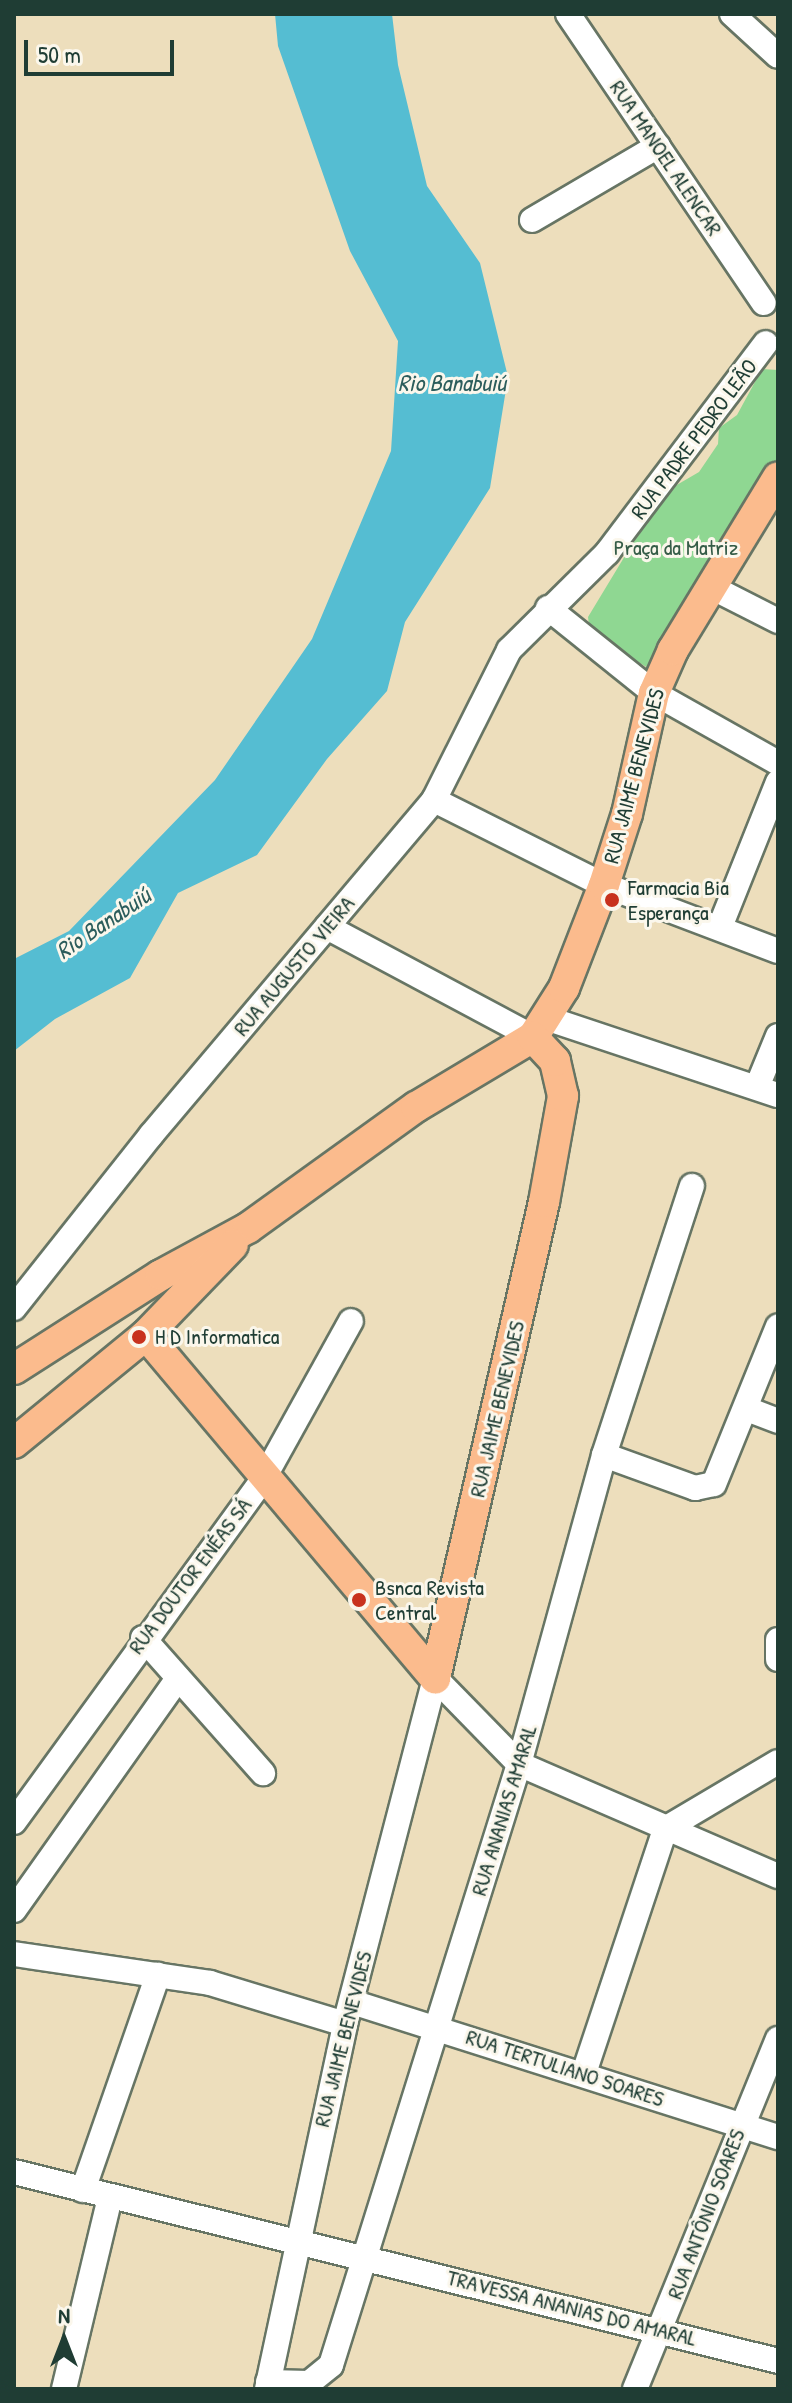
<!DOCTYPE html>
<html>
<head>
<meta charset="utf-8">
<style>
	body { margin:0 }
	#map { position:relative; width:792px; height:2403px; overflow:hidden; background:#eddebc; font-family:"Patrick Hand",sans-serif }
	div>[style] { position:absolute }
	.green>* { inset:0; background:#8fd792 }
	.water>* { inset:0; background:#55bdd2 }
	.roads { filter:drop-shadow(2px 0 #677564) drop-shadow(-2px 0 #677564) drop-shadow(0 2px #677564) drop-shadow(0 -2px #677564) }
	.minor>* { height:24px; margin:-12px; padding:0 12px; transform-origin:12px; border-radius:12px; background:#fff }
	.major>* { height:30px; margin:-15px; padding:0 15px; transform-origin:15px; border-radius:15px; background:#fbbb8d }
	.dots>* { width:22px; height:22px; translate:-50% -50%; box-sizing:border-box; border:4px solid #fbf7ec; border-radius:50% }
	span { translate:-50% -50%; white-space:nowrap; text-align:center; line-height:1.15; -webkit-text-stroke:6px #fbf7ec; paint-order:stroke }
	.street-label { font-size:22px; color:#1f3d34 }
	.park-label { font-size:22px; color:#355c47 }
	.poi-label { font-size:22px; color:#1f3d34 }
	.left { translate:0 -50%; text-align:left }
	.water-label { font-size:24px; color:#2c5d5c; font-style:italic }
	.frame { position:absolute; inset:0; border:16px solid #1f3d34; pointer-events:none }
	.north { position:absolute; left:24px; top:2299px; width:80px; height:80px; -webkit-text-stroke:6px #fbf7ec; paint-order:stroke; rotate:0deg; font-size:22px; font-weight:700; line-height:32px; text-align:center; color:#1f3d34 }
	.north::after { content:''; display:block; margin:auto; width:28px; height:36px; background:#1f3d34; clip-path:polygon(50% 0,100% 100%,50% 72%,0 100%) }
	.scale { position:absolute; left:24px; top:40px; width:150px; height:36px; box-sizing:border-box; border:4px solid #1f3d34; border-top:0; padding-left:10px; font-size:24px; line-height:28px; white-space:nowrap; color:#1f3d34; -webkit-text-stroke:6px #fbf7ec; paint-order:stroke }
</style>
</head>
<body>
<div id="map">
	<div class="green">
		<i style="clip-path:polygon(762px 369px,778px 370px,778px 459px,648px 668px,590px 633px,588px 617px,663px 493px,699px 472px,718px 444px,719px 428px,737px 415px)"></i>
	</div>
	<div class="water">
		<i style="clip-path:polygon(275px 14px,392px 14px,398px 65px,427px 186px,480px 263px,508px 377px,490px 488px,405px 622px,387px 691px,327px 759px,257px 855px,178px 893px,130px 978px,55px 1019px,14px 1051px,14px 959px,69px 931px,215px 780px,312px 639px,391px 451px,398px 341px,350px 251px,278px 46px)"></i>
	</div>
	<div class="roads">
		<div class="minor">
			<i style="left:568px;top:14px;width:349px;rotate:55.9deg"></i>
			<i style="left:732px;top:14px;width:62px;rotate:42.4deg"></i>
			<i style="left:532px;top:220px;width:146px;rotate:-30.4deg"></i>
			<i style="left:711px;top:587px;width:75px;rotate:26.9deg"></i>
			<i style="left:548px;top:608px;width:136px;rotate:38.7deg"></i>
			<i style="left:654px;top:693px;width:142px;rotate:29.4deg"></i>
			<i style="left:434px;top:800px;width:190px;rotate:26.6deg"></i>
			<i style="left:604px;top:885px;width:186px;rotate:20.8deg"></i>
			<i style="left:327px;top:927px;width:234px;rotate:28.1deg"></i>
			<i style="left:720px;top:927px;width:156px;rotate:-68.2deg"></i>
			<i style="left:549px;top:1019px;width:241px;rotate:18.4deg"></i>
			<i style="left:757px;top:1087px;width:55px;rotate:-67.6deg"></i>
			<i style="left:14px;top:1308px;width:221px;rotate:-51.6deg"></i>
			<i style="left:151px;top:1135px;width:439px;rotate:-49.8deg"></i>
			<i style="left:434px;top:800px;width:168px;rotate:-63.4deg"></i>
			<i style="left:509px;top:650px;width:138px;rotate:-44.7deg"></i>
			<i style="left:607px;top:553px;width:263px;rotate:-52.9deg"></i>
			<i style="left:747px;top:1409px;width:33px;rotate:21deg"></i>
			<i style="left:604px;top:1455px;width:97px;rotate:19.9deg"></i>
			<i style="left:695px;top:1488px;width:19px;rotate:-12deg"></i>
			<i style="left:714px;top:1484px;width:170px;rotate:-67.9deg"></i>
			<i style="left:143px;top:1638px;width:181px;rotate:48.4deg"></i>
			<i style="left:778px;top:1640px;width:19px;rotate:90deg"></i>
			<i style="left:435px;top:1678px;width:120px;rotate:45.7deg"></i>
			<i style="left:519px;top:1764px;width:282px;rotate:23.4deg"></i>
			<i style="left:14px;top:1822px;width:427px;rotate:-54deg"></i>
			<i style="left:265px;top:1476px;width:177px;rotate:-61deg"></i>
			<i style="left:14px;top:1910px;width:284px;rotate:-54.7deg"></i>
			<i style="left:14px;top:1954px;width:198px;rotate:8.4deg"></i>
			<i style="left:210px;top:1983px;width:141px;rotate:16.9deg"></i>
			<i style="left:352px;top:2002px;width:447px;rotate:17.6deg"></i>
			<i style="left:584px;top:2073px;width:257px;rotate:-71.6deg"></i>
			<i style="left:665px;top:1829px;width:131px;rotate:-30.7deg"></i>
			<i style="left:14px;top:2172px;width:787px;rotate:13.89deg"></i>
			<i style="left:83px;top:2190px;width:228px;rotate:-70.8deg"></i>
			<i style="left:268px;top:2382px;width:41px;rotate:1.4deg"></i>
			<i style="left:309px;top:2383px;width:28px;rotate:-39deg"></i>
			<i style="left:331px;top:2365px;width:630px;rotate:-72.63deg"></i>
			<i style="left:519px;top:1764px;width:320px;rotate:-74.6deg"></i>
			<i style="left:604px;top:1455px;width:283px;rotate:-71.9deg"></i>
			<i style="left:64px;top:2389px;width:197px;rotate:-76.5deg"></i>
			<i style="left:267px;top:2389px;width:373px;rotate:-77.9deg"></i>
			<i style="left:345px;top:2024px;width:358px;rotate:-75.4deg"></i>
			<i style="left:635px;top:2389px;width:378px;rotate:-67.8deg"></i>
		</div>
		<div class="major">
			<i style="left:146px;top:1335px;width:449px;rotate:49.9deg"></i>
			<i style="left:14px;top:1369px;width:174px;rotate:-32.6deg"></i>
			<i style="left:161px;top:1275px;width:99px;rotate:-28.4deg"></i>
			<i style="left:248px;top:1228px;width:207px;rotate:-35.8deg"></i>
			<i style="left:416px;top:1107px;width:136px;rotate:-30.9deg"></i>
			<i style="left:533px;top:1037px;width:58px;rotate:-57.7deg"></i>
			<i style="left:564px;top:988px;width:110px;rotate:-68.8deg"></i>
			<i style="left:604px;top:885px;width:75px;rotate:-72.1deg"></i>
			<i style="left:627px;top:814px;width:124px;rotate:-77.4deg"></i>
			<i style="left:654px;top:693px;width:47px;rotate:-66.2deg"></i>
			<i style="left:673px;top:650px;width:202px;rotate:-58.7deg"></i>
			<i style="left:14px;top:1443px;width:171px;rotate:-39.3deg"></i>
			<i style="left:146px;top:1335px;width:125px;rotate:-46deg"></i>
			<i style="left:435px;top:1678px;width:488px;rotate:-77.1deg"></i>
			<i style="left:544px;top:1202px;width:108px;rotate:-79.8deg"></i>
			<i style="left:563px;top:1096px;width:36px;rotate:-103deg"></i>
			<i style="left:555px;top:1061px;width:33px;rotate:-133deg"></i>
		</div>
	</div>
	<div class="dots">
		<i style="left:612px;top:900px;background:#c8321e"></i>
		<i style="left:139px;top:1337px;background:#c8321e"></i>
		<i style="left:359px;top:1600px;background:#c8321e"></i>
	</div>
	<div class="street-label">
		<span style="left:666px;top:158px;rotate:56deg">RUA MANOEL ALENCAR</span>
		<span style="left:694px;top:439px;rotate:-53deg">RUA PADRE PEDRO LEÃO</span>
		<span style="left:634px;top:776px;rotate:-75deg">RUA JAIME BENEVIDES</span>
		<span style="left:294px;top:966px;rotate:-50deg">RUA AUGUSTO VIEIRA</span>
		<span style="left:497px;top:1409px;rotate:-77deg">RUA JAIME BENEVIDES</span>
		<span style="left:190px;top:1576px;rotate:-53deg">RUA DOUTOR ENÉAS SÁ</span>
		<span style="left:504px;top:1810px;rotate:-73deg">RUA ANANIAS AMARAL</span>
		<span style="left:343px;top:2039px;rotate:-76deg">RUA JAIME BENEVIDES</span>
		<span style="left:565px;top:2068px;rotate:18deg">RUA TERTULIANO SOARES</span>
		<span style="left:706px;top:2214px;rotate:-69deg">RUA ANTÔNIO SOARES</span>
		<span style="left:572px;top:2308px;rotate:14deg">TRAVESSA ANANIAS DO AMARAL</span>
	</div>
	<div class="park-label">
		<span style="left:676px;top:548px">Praça da Matriz</span>
	</div>
	<div class="poi-label">
		<span class="left" style="left:628px;top:900px">Farmacia Bia<br>Esperança</span>
		<span class="left" style="left:155px;top:1337px">H D Informatica</span>
		<span class="left" style="left:375px;top:1600px">Bsnca Revista<br>Central</span>
	</div>
	<div class="water-label">
		<span style="left:452px;top:383px">Rio Banabuiú</span>
		<span style="left:103px;top:923px;rotate:-34deg">Rio Banabuiú</span>
	</div>
	<div class="frame"></div>
	<div class="north">N</div>
	<div class="scale">50 m</div>
</div>
</body>
</html>
